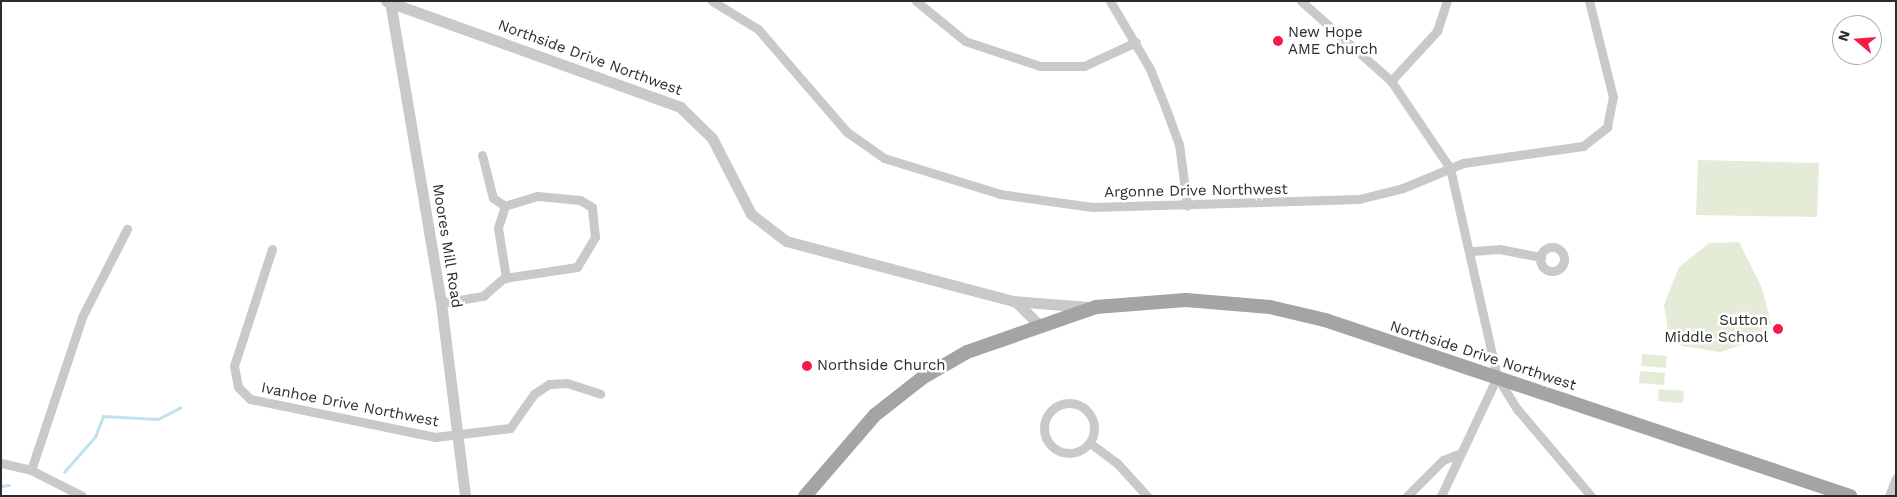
<!DOCTYPE html>
<html>
<head>
<meta charset="utf-8">
<style>
	body { margin:0 }
	#map { position:relative; width:1897px; height:497px; overflow:hidden; background:#fff; font-family:"Work Sans",sans-serif }
	div>[style] { position:absolute }
	.green>* { inset:0; background:#e4ebd7 }
	.stream>* { height:2.5px; margin:-1.25px; padding:0 1.25px; transform-origin:1.25px; border-radius:1.25px; background:#c0e2ee }
	.minor>* { height:9px; margin:-4.5px; padding:0 4.5px; transform-origin:4.5px; border-radius:4.5px; background:#c9c9c9 }
	.minor>.ring { margin:-4.5px; padding:0; box-sizing:content-box; background:none; border:9px solid #c9c9c9; border-radius:50% }
	.tertiary>* { height:11px; margin:-5.5px; padding:0 5.5px; transform-origin:5.5px; border-radius:5.5px; background:#c9c9c9 }
	.primary>* { height:14px; margin:-7px; padding:0 7px; transform-origin:7px; border-radius:7px; background:#a4a4a4 }
	.dots>* { width:14px; height:14px; translate:-50% -50%; box-sizing:border-box; border:2px solid #fff; border-radius:50% }
	span { translate:-50% -50%; white-space:nowrap; text-align:center; line-height:1.15; -webkit-text-stroke:5px #fff; paint-order:stroke }
	.poi-label { font-size:15px; color:#2c2c2c }
	.left { translate:0 -50%; text-align:left }
	.right { translate:-100% -50%; text-align:right }
	.street-label { font-size:15px; color:#2c2c2c }
	.frame { position:absolute; inset:0; border:2px solid #2c2c2c; pointer-events:none }
	.north { position:absolute; left:1832px; top:15px; width:50px; height:50px; box-sizing:border-box; background:#fff; border:1px solid #ababab; border-radius:50%; rotate:288deg; font-size:14px; font-weight:700; line-height:20px; text-align:center; color:#2c2c2c }
	.north::after { content:''; display:block; margin:auto; width:18px; height:22px; background:#f61a47; clip-path:polygon(50% 0,100% 100%,50% 72%,0 100%) }
</style>
</head>
<body>
<div id="map">
	<div class="green">
		<i style="clip-path:polygon(1698px 160px,1819px 163px,1817px 217px,1696px 215px)"></i>
		<i style="clip-path:polygon(1739px 242px,1762px 288px,1771px 323px,1763px 338px,1720px 352px,1682px 346px,1669px 337px,1664px 305px,1679px 267px,1709px 243px)"></i>
		<i style="clip-path:polygon(1642px 354px,1667px 356px,1666px 368px,1641px 366px)"></i>
		<i style="clip-path:polygon(1640px 371px,1665px 373px,1664px 385px,1639px 383px)"></i>
		<i style="clip-path:polygon(1659px 389px,1684px 391px,1683px 403px,1658px 401px)"></i>
	</div>
	<div class="stream">
		<i style="left:64px;top:472px;width:47px;rotate:-48.5deg"></i>
		<i style="left:95px;top:437px;width:22px;rotate:-69deg"></i>
		<i style="left:103px;top:416px;width:55px;rotate:3.1deg"></i>
		<i style="left:158px;top:419px;width:25px;rotate:-27deg"></i>
		<i style="left:1px;top:486px;width:8px;rotate:-7deg"></i>
	</div>
	<div class="minor">
		<i style="left:712px;top:1px;width:54px;rotate:31.3deg"></i>
		<i style="left:758px;top:29px;width:136px;rotate:49.2deg"></i>
		<i style="left:847px;top:132px;width:45px;rotate:35.1deg"></i>
		<i style="left:884px;top:158px;width:121px;rotate:17.2deg"></i>
		<i style="left:1000px;top:194px;width:93px;rotate:8deg"></i>
		<i style="left:1092px;top:207px;width:267px;rotate:-1.7deg"></i>
		<i style="left:1359px;top:199px;width:45px;rotate:-14deg"></i>
		<i style="left:1403px;top:188px;width:65px;rotate:-22.6deg"></i>
		<i style="left:1463px;top:163px;width:121px;rotate:-8.1deg"></i>
		<i style="left:1583px;top:146px;width:31px;rotate:-38deg"></i>
		<i style="left:1607px;top:127px;width:31px;rotate:-79deg"></i>
		<i style="left:1613px;top:97px;width:99px;rotate:-104deg"></i>
		<i style="left:916px;top:1px;width:63px;rotate:39.2deg"></i>
		<i style="left:965px;top:41px;width:79px;rotate:18.4deg"></i>
		<i style="left:1040px;top:66px;width:44px"></i>
		<i style="left:1084px;top:66px;width:57px;rotate:-24.8deg"></i>
		<i style="left:1110px;top:1px;width:79px;rotate:59.5deg"></i>
		<i style="left:1150px;top:69px;width:43px;rotate:68.2deg"></i>
		<i style="left:1166px;top:109px;width:37px;rotate:70deg"></i>
		<i style="left:1179px;top:144px;width:62px;rotate:82.5deg"></i>
		<i style="left:1301px;top:1px;width:120px;rotate:41.6deg"></i>
		<i style="left:1391px;top:81px;width:105px;rotate:55.9deg"></i>
		<i style="left:1450px;top:168px;width:214px;rotate:77.3deg"></i>
		<i style="left:1497px;top:377px;width:39px;rotate:58deg"></i>
		<i style="left:1518px;top:410px;width:113px;rotate:49.7deg"></i>
		<i style="left:1391px;top:81px;width:68px;rotate:-47.4deg"></i>
		<i style="left:1437px;top:31px;width:32px;rotate:-72deg"></i>
		<i style="left:482px;top:155px;width:44px;rotate:75.7deg"></i>
		<i style="left:493px;top:198px;width:14px;rotate:34deg"></i>
		<i class="ring" style="left:1540px;top:247px;width:15px;height:15px"></i>
		<i style="left:272px;top:249px;width:123px;rotate:108deg"></i>
		<i style="left:234px;top:366px;width:21px;rotate:79deg"></i>
		<i style="left:238px;top:387px;width:17px;rotate:45deg"></i>
		<i style="left:250px;top:399px;width:189px;rotate:11.6deg"></i>
		<i style="left:435px;top:437px;width:76px;rotate:-6.8deg"></i>
		<i style="left:510px;top:428px;width:42px;rotate:-54.8deg"></i>
		<i style="left:534px;top:394px;width:18px;rotate:-34deg"></i>
		<i style="left:549px;top:384px;width:18px;rotate:-3deg"></i>
		<i style="left:567px;top:383px;width:35px;rotate:18deg"></i>
		<i style="left:1472px;top:251px;width:27px;rotate:-4deg"></i>
		<i style="left:1499px;top:249px;width:43px;rotate:10.8deg"></i>
		<i style="left:441px;top:303px;width:43px;rotate:-9.5deg"></i>
		<i style="left:483px;top:296px;width:28px;rotate:-41deg"></i>
		<i style="left:504px;top:278px;width:74px;rotate:-8.6deg"></i>
		<i style="left:577px;top:267px;width:35px;rotate:-59deg"></i>
		<i style="left:595px;top:237px;width:30px;rotate:-96deg"></i>
		<i style="left:592px;top:207px;width:14px;rotate:-150deg"></i>
		<i style="left:580px;top:200px;width:43px;rotate:-174.7deg"></i>
		<i style="left:537px;top:196px;width:34px;rotate:163deg"></i>
		<i style="left:505px;top:206px;width:23px;rotate:108deg"></i>
		<i style="left:498px;top:228px;width:51px;rotate:80.9deg"></i>
		<i class="ring" style="left:1044px;top:403px;width:41px;height:41px"></i>
		<i style="left:1090px;top:443px;width:34px;rotate:37deg"></i>
		<i style="left:1117px;top:463px;width:45px;rotate:47.7deg"></i>
		<i style="left:1px;top:463px;width:31px;rotate:13deg"></i>
		<i style="left:31px;top:470px;width:57px;rotate:27deg"></i>
		<i style="left:31px;top:470px;width:163px;rotate:-71.5deg"></i>
		<i style="left:83px;top:315px;width:97px;rotate:-62.9deg"></i>
		<i style="left:1407px;top:496px;width:51px;rotate:-45deg"></i>
		<i style="left:1443px;top:460px;width:17px;rotate:-21deg"></i>
		<i style="left:1441px;top:496px;width:132px;rotate:-64.8deg"></i>
		<i style="left:1889px;top:496px;width:19px;rotate:-69deg"></i>
	</div>
	<div class="tertiary">
		<i style="left:386px;top:1px;width:313px;rotate:19.8deg"></i>
		<i style="left:680px;top:107px;width:45px;rotate:44.1deg"></i>
		<i style="left:712px;top:138px;width:85px;rotate:62.8deg"></i>
		<i style="left:751px;top:214px;width:44px;rotate:37.6deg"></i>
		<i style="left:786px;top:241px;width:235px;rotate:14.8deg"></i>
		<i style="left:1013px;top:301px;width:76px;rotate:4.5deg"></i>
		<i style="left:390px;top:1px;width:306px;rotate:80.4deg"></i>
		<i style="left:441px;top:303px;width:194px;rotate:82.9deg"></i>
		<i style="left:1017px;top:303px;width:30px;rotate:45deg"></i>
	</div>
	<div class="primary">
		<i style="left:805px;top:496px;width:107px;rotate:-49.2deg"></i>
		<i style="left:875px;top:415px;width:60px;rotate:-38.2deg"></i>
		<i style="left:922px;top:378px;width:52px;rotate:-30deg"></i>
		<i style="left:967px;top:352px;width:137px;rotate:-19.2deg"></i>
		<i style="left:1096px;top:307px;width:90px;rotate:-4.4deg"></i>
		<i style="left:1186px;top:300px;width:84px;rotate:4.8deg"></i>
		<i style="left:1270px;top:307px;width:57px;rotate:13.3deg"></i>
		<i style="left:1325px;top:320px;width:554px;rotate:18.53deg"></i>
	</div>
	<div class="dots">
		<i style="left:1278px;top:41px;background:#f61a47"></i>
		<i style="left:1778px;top:329px;background:#f61a47"></i>
		<i style="left:807px;top:366px;background:#f61a47"></i>
	</div>
	<div class="poi-label">
		<span class="left" style="left:1288px;top:41px">New Hope<br>AME Church</span>
		<span class="right" style="left:1768px;top:329px">Sutton<br>Middle School</span>
		<span class="left" style="left:817px;top:366px">Northside Church</span>
	</div>
	<div class="street-label">
		<span style="left:590px;top:58px;rotate:20deg">Northside Drive Northwest</span>
		<span style="left:1196px;top:191px;rotate:-1deg">Argonne Drive Northwest</span>
		<span style="left:447px;top:246px;rotate:81deg">Moores Mill Road</span>
		<span style="left:1483px;top:356px;rotate:18deg">Northside Drive Northwest</span>
		<span style="left:350px;top:405px;rotate:11deg">Ivanhoe Drive Northwest</span>
	</div>
	<div class="frame"></div>
	<div class="north">N</div>
</div>
</body>
</html>
